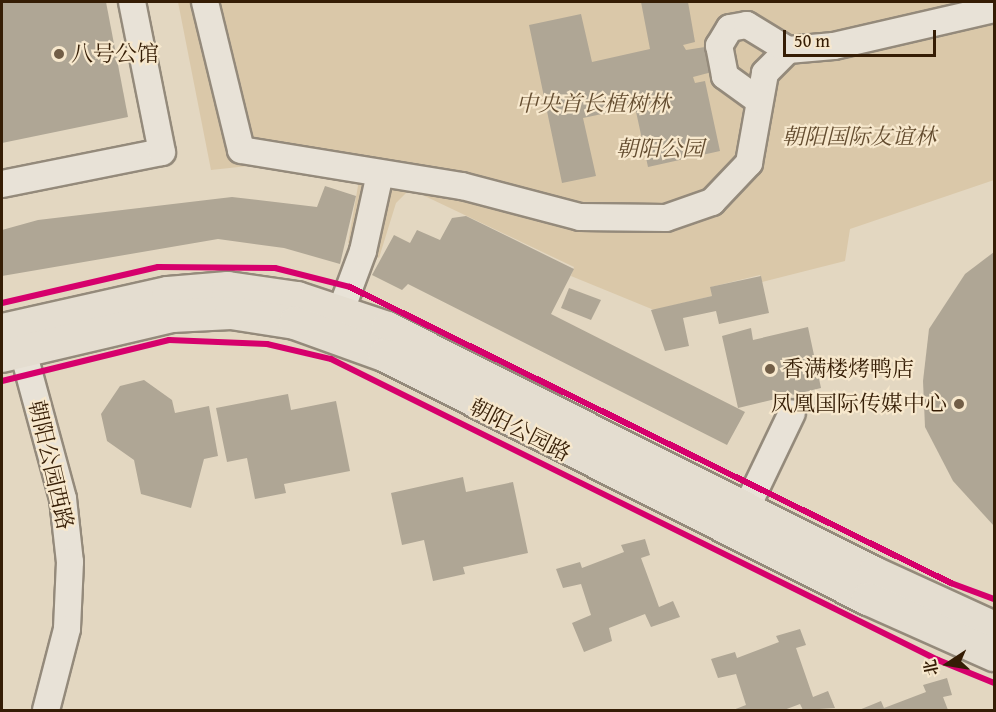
<!DOCTYPE html>
<html>
<head>
<meta charset="utf-8">
<style>
	body { margin:0 }
	#map { position:relative; width:996px; height:712px; overflow:hidden; background:#e3d7c1; font-family:"Gentium Book Plus","Noto Serif SC",serif }
	div>[style] { position:absolute }
	.green>* { inset:0; background:#dac8a9 }
	.building>* { inset:0; background:#afa695 }
	.roads { filter:drop-shadow(2px 0 #948a7b) drop-shadow(-2px 0 #948a7b) drop-shadow(0 2px #948a7b) drop-shadow(0 -2px #948a7b) }
	.minor>* { height:26px; margin:-13px; padding:0 13px; transform-origin:13px; border-radius:13px; background:#e8e2d7 }
	.major>* { height:32px; margin:-16px; padding:0 16px; transform-origin:16px; border-radius:16px; background:#e4ddd0 }
	.cycleway>* { height:6px; margin:-3px; padding:0 3px; transform-origin:3px; border-radius:3px; background:#d6006c }
	.dots>* { width:16px; height:16px; translate:-50% -50%; box-sizing:border-box; border:3px solid #f7e8cd; border-radius:50% }
	span { translate:-50% -50%; white-space:nowrap; text-align:center; line-height:1.15; -webkit-text-stroke:4.5px #f7e8cd; paint-order:stroke }
	.poi-label { font-size:22px; color:#351d05 }
	.left { translate:0 -50%; text-align:left }
	.right { translate:-100% -50%; text-align:right }
	.park-label { font-size:22px; color:#644d30; font-style:italic }
	.street-label { font-size:22px; color:#351d05 }
	.frame { position:absolute; inset:0; border:3px solid #351d05; pointer-events:none }
	.north { position:absolute; left:918px; top:634px; width:60px; height:60px; -webkit-text-stroke:4px #f7e8cd; paint-order:stroke; rotate:258deg; font-size:16px; font-weight:700; line-height:24px; text-align:center; color:#351d05 }
	.north::after { content:''; display:block; margin:auto; width:21px; height:27px; background:#351d05; clip-path:polygon(50% 0,100% 100%,50% 72%,0 100%) }
	.scale { position:absolute; left:783px; top:30px; width:153px; height:27px; box-sizing:border-box; border:3px solid #351d05; border-top:0; padding-left:8px; font-size:18px; line-height:21px; white-space:nowrap; color:#351d05; -webkit-text-stroke:4px #f7e8cd; paint-order:stroke }
</style>
</head>
<body>
<div id="map">
	<div class="green">
		<i style="clip-path:polygon(178px 2px,994px 2px,994px 180px,850px 229px,845px 261px,762px 282px,760px 275px,711px 287px,712px 296px,654px 310px,571px 276px,574px 267px,410px 189px,396px 203px,379px 258px,348px 243px,359px 180px,298px 168px,248px 166px,211px 170px)"></i>
	</div>
	<div class="building">
		<i style="clip-path:polygon(2px 2px,106px 2px,128px 117px,2px 143px)"></i>
		<i style="clip-path:polygon(641px 2px,688px 2px,695px 42px,683px 45px,686px 50px,705px 47px,712px 72px,693px 77px,695px 83px,705px 81px,720px 151px,648px 167px,635px 107px,583px 118px,596px 176px,562px 183px,529px 25px,581px 14px,592px 62px,650px 49px)"></i>
		<i style="clip-path:polygon(325px 186px,356px 196px,340px 264px,284px 248px,218px 239px,2px 276px,2px 230px,38px 220px,232px 197px,317px 207px)"></i>
		<i style="clip-path:polygon(466px 216px,574px 269px,551px 314px,745px 412px,727px 445px,408px 284px,402px 290px,372px 275px,394px 235px,410px 243px,417px 230px,440px 240px,452px 218px)"></i>
		<i style="clip-path:polygon(994px 252px,994px 526px,953px 481px,925px 427px,923px 381px,929px 329px,965px 274px)"></i>
		<i style="clip-path:polygon(761px 276px,769px 313px,719px 324px,716px 311px,683px 318px,689px 346px,665px 351px,651px 310px,712px 296px,710px 287px)"></i>
		<i style="clip-path:polygon(569px 288px,601px 300px,591px 320px,561px 308px)"></i>
		<i style="clip-path:polygon(808px 327px,821px 388px,738px 408px,722px 336px,751px 328px,753px 340px)"></i>
		<i style="clip-path:polygon(144px 380px,172px 400px,175px 413px,209px 406px,218px 456px,204px 459px,191px 508px,141px 494px,134px 460px,107px 441px,101px 414px,120px 386px)"></i>
		<i style="clip-path:polygon(288px 394px,291px 410px,336px 401px,350px 471px,284px 484px,286px 493px,255px 499px,247px 458px,227px 462px,216px 408px)"></i>
		<i style="clip-path:polygon(463px 477px,466px 492px,513px 482px,528px 553px,463px 567px,465px 574px,433px 581px,424px 540px,402px 545px,391px 493px)"></i>
		<i style="clip-path:polygon(645px 539px,650px 555px,641px 558px,659px 607px,673px 601px,680px 617px,651px 627px,645px 614px,609px 628px,612px 641px,584px 652px,572px 623px,591px 615px,581px 584px,563px 588px,556px 569px,580px 562px,582px 568px,624px 552px,621px 545px)"></i>
		<i style="clip-path:polygon(800px 629px,806px 645px,796px 648px,813px 697px,828px 691px,835px 708px,803px 710px,800px 704px,784px 710px,733px 710px,746px 705px,736px 674px,718px 678px,711px 659px,735px 652px,737px 658px,779px 642px,776px 636px)"></i>
		<i style="clip-path:polygon(947px 678px,952px 695px,943px 697px,948px 710px,859px 710px,881px 701px,884px 708px,926px 692px,923px 685px)"></i>
	</div>
	<div class="roads">
		<div class="minor">
			<i style="left:205px;top:2px;width:152px;rotate:76.3deg"></i>
			<i style="left:241px;top:150px;width:224px;rotate:9.3deg"></i>
			<i style="left:462px;top:186px;width:122px;rotate:14.7deg"></i>
			<i style="left:580px;top:217px;width:86px;rotate:0.7deg"></i>
			<i style="left:666px;top:218px;width:49px;rotate:-19.2deg"></i>
			<i style="left:712px;top:202px;width:54px;rotate:-46.5deg"></i>
			<i style="left:749px;top:163px;width:91px;rotate:-79.9deg"></i>
			<i style="left:765px;top:73px;width:33px;rotate:-45deg"></i>
			<i style="left:788px;top:50px;width:46px;rotate:-5deg"></i>
			<i style="left:834px;top:46px;width:164px;rotate:-13deg"></i>
			<i style="left:758px;top:100px;width:41px;rotate:-144deg"></i>
			<i style="left:725px;top:76px;width:31px;rotate:-101deg"></i>
			<i style="left:719px;top:46px;width:21px;rotate:-59deg"></i>
			<i style="left:730px;top:28px;width:17px;rotate:-10deg"></i>
			<i style="left:747px;top:25px;width:48px;rotate:31.4deg"></i>
			<i style="left:2px;top:184px;width:163px;rotate:-11.3deg"></i>
			<i style="left:162px;top:152px;width:153px;rotate:-101.3deg"></i>
			<i style="left:340px;top:313px;width:66px;rotate:-69.6deg"></i>
			<i style="left:363px;top:251px;width:79px;rotate:-77.6deg"></i>
			<i style="left:18px;top:333px;width:172px;rotate:74.8deg"></i>
			<i style="left:63px;top:499px;width:63px;rotate:83.7deg"></i>
			<i style="left:70px;top:562px;width:67px;rotate:92.6deg"></i>
			<i style="left:67px;top:629px;width:84px;rotate:104.5deg"></i>
			<i style="left:746px;top:509px;width:106px;rotate:-64.4deg"></i>
		</div>
		<div class="major">
			<i style="left:2px;top:330px;width:170px;rotate:-12.6deg"></i>
			<i style="left:168px;top:293px;width:60px;rotate:-4.8deg"></i>
			<i style="left:228px;top:288px;width:70px;rotate:8.2deg"></i>
			<i style="left:297px;top:298px;width:95px;rotate:18.4deg"></i>
			<i style="left:387px;top:328px;width:545px;rotate:26.71deg"></i>
			<i style="left:874px;top:573px;width:132px;rotate:24.6deg"></i>
			<i style="left:2px;top:356px;width:175px;rotate:-13.2deg"></i>
			<i style="left:172px;top:316px;width:59px;rotate:-2.9deg"></i>
			<i style="left:231px;top:313px;width:65px;rotate:8.9deg"></i>
			<i style="left:295px;top:323px;width:95px;rotate:19.8deg"></i>
			<i style="left:384px;top:355px;width:542px;rotate:26.75deg"></i>
			<i style="left:868px;top:599px;width:138px;rotate:24deg"></i>
		</div>
	</div>
	<div class="cycleway">
		<i style="left:2px;top:303px;width:160px;rotate:-13deg"></i>
		<i style="left:158px;top:267px;width:117px;rotate:0.5deg"></i>
		<i style="left:275px;top:268px;width:77px;rotate:14.2deg"></i>
		<i style="left:350px;top:287px;width:670px;rotate:26.22deg"></i>
		<i style="left:951px;top:583px;width:46px;rotate:20.4deg"></i>
		<i style="left:2px;top:381px;width:172px;rotate:-13.8deg"></i>
		<i style="left:169px;top:340px;width:98px;rotate:2.3deg"></i>
		<i style="left:267px;top:344px;width:66px;rotate:13.2deg"></i>
		<i style="left:331px;top:359px;width:678px;rotate:26.38deg"></i>
		<i style="left:938px;top:660px;width:61px;rotate:22.3deg"></i>
	</div>
	<div class="dots">
		<i style="left:59px;top:54px;background:#725e47"></i>
		<i style="left:770px;top:369px;background:#725e47"></i>
		<i style="left:959px;top:404px;background:#725e47"></i>
	</div>
	<div class="poi-label">
		<span class="left" style="left:71px;top:54px">八号公馆</span>
		<span class="left" style="left:782px;top:369px">香满楼烤鸭店</span>
		<span class="right" style="left:947px;top:404px">凤凰国际传媒中心</span>
	</div>
	<div class="park-label">
		<span style="left:593px;top:104px">中央首长植树林</span>
		<span style="left:859px;top:137px">朝阳国际友谊林</span>
		<span style="left:660px;top:149px">朝阳公园</span>
	</div>
	<div class="street-label">
		<span style="left:520px;top:430px;rotate:27deg">朝阳公园路</span>
		<span style="left:51px;top:465px;rotate:77deg">朝阳公园西路</span>
	</div>
	<div class="frame"></div>
	<div class="north">北</div>
	<div class="scale">50 m</div>
</div>
</body>
</html>
